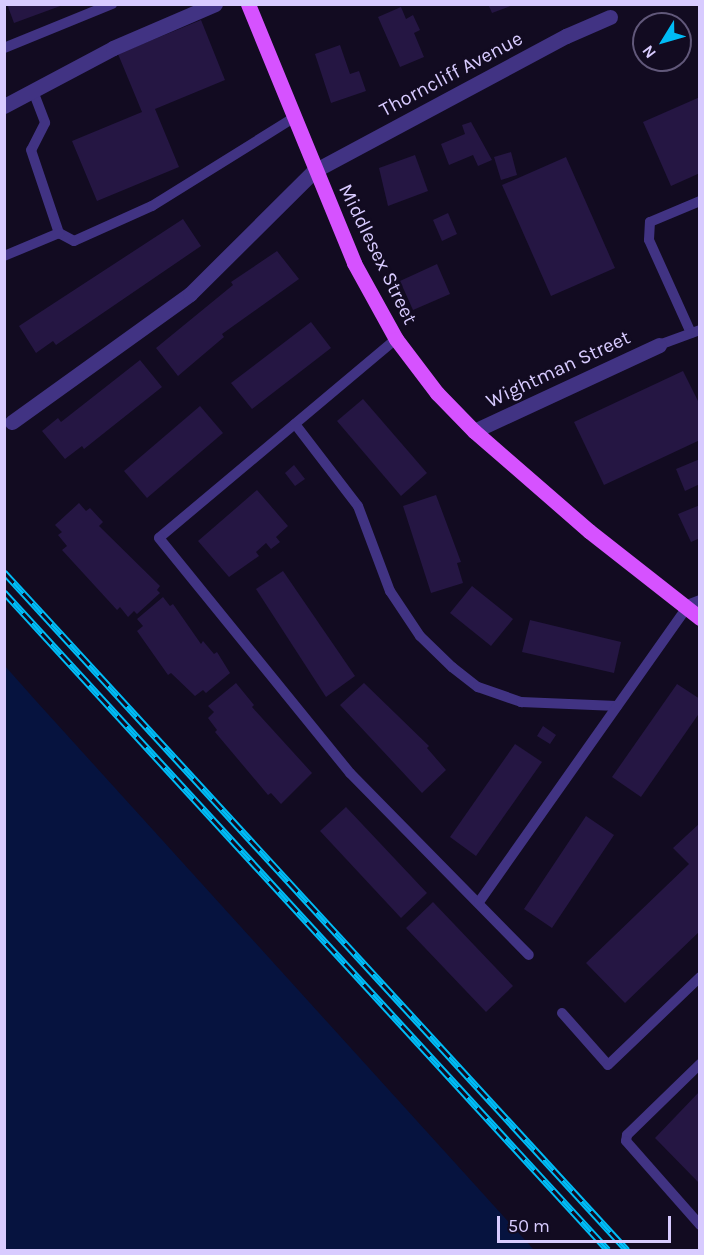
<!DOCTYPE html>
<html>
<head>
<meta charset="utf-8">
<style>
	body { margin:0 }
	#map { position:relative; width:704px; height:1255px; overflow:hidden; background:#120b21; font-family:Karla,sans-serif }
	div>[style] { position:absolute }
	.water>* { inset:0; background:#06133f }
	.building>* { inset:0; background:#251643 }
	.service>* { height:10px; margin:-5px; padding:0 5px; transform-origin:5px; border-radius:5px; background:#413383 }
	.minor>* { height:15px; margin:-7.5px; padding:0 7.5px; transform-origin:7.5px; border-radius:7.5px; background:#413383 }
	.primary>* { height:15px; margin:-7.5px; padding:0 7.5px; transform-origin:7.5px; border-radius:7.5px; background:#d652ff }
	.rail>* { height:7px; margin-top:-3.5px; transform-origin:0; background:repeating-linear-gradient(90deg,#120b21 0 14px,#00bcf6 0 28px); box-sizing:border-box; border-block:2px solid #00bcf6 }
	span { translate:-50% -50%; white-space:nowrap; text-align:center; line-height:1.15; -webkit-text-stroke:4.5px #120b21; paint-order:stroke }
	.street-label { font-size:20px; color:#d8cbff }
	.frame { position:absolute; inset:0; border:6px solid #d8cbff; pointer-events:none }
	.north { position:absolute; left:632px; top:12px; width:60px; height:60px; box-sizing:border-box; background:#120b21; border:2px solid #61587a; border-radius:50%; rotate:233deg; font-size:16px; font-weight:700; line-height:24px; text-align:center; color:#d8cbff }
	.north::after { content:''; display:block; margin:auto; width:21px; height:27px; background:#00bcf6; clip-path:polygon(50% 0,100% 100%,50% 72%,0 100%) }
	.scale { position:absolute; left:497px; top:1216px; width:174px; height:27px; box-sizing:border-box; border:3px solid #d8cbff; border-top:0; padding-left:8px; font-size:18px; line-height:21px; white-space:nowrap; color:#d8cbff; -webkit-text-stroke:4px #120b21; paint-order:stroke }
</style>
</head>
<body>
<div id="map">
	<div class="water">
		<i style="clip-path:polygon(5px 666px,37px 702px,534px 1250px,5px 1250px)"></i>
	</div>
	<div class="building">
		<i style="clip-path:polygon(7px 4px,63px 4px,63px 5px,14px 23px)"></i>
		<i style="clip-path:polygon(488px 4px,513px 4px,513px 5px,492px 13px)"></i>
		<i style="clip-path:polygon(401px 7px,406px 19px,413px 15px,420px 30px,414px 33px,424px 57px,400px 67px,378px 17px)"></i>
		<i style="clip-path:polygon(201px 20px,225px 80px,155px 109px,179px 167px,97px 201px,72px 141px,142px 112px,118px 54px)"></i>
		<i style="clip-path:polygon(340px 45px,350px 74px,359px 71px,366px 91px,331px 103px,315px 54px)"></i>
		<i style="clip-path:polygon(700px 97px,700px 173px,671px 186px,643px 122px)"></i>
		<i style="clip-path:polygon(471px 122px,492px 160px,478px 166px,473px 155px,449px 165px,441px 144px,465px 134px,462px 125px)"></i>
		<i style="clip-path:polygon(511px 152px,517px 175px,501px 180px,494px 157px)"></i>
		<i style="clip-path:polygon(415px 155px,428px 191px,388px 206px,379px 168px)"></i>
		<i style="clip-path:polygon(566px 157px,615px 268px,551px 296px,502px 185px)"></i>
		<i style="clip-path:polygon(448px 213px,457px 234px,442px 241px,433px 220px)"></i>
		<i style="clip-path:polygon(183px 219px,201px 246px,56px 345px,53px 341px,36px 353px,19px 326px)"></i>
		<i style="clip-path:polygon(277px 251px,299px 279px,222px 334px,224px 337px,178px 376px,156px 348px,233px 285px,231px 282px)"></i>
		<i style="clip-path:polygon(437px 264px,450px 294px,413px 310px,400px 281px)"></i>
		<i style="clip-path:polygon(311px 322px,331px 348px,252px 409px,231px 383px)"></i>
		<i style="clip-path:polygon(140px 360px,162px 387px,84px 449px,82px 446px,65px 459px,42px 431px,58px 418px,61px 422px)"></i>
		<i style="clip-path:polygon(683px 371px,700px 405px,700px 440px,604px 485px,574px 422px)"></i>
		<i style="clip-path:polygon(363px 399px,427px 473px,401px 496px,337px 421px)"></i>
		<i style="clip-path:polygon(200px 406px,223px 433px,147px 498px,124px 471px)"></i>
		<i style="clip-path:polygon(700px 459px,700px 484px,685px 491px,676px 469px)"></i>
		<i style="clip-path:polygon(294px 465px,305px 479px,295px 486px,285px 473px)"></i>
		<i style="clip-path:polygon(257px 490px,288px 526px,276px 537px,280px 542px,271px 549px,266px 543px,256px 552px,259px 556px,229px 577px,198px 541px)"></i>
		<i style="clip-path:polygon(436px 495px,461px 562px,457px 563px,463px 583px,431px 593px,403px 506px)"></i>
		<i style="clip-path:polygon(79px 503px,86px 511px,90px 508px,103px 522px,99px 526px,160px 586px,157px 590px,160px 593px,137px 614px,134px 611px,128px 617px,120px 607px,117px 610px,62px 550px,67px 546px,58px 535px,62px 532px,55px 525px)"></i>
		<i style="clip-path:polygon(700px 505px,700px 538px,691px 542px,678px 514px)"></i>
		<i style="clip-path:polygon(283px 571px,355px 676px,326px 697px,256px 589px)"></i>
		<i style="clip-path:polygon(472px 586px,513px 619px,491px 646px,450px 613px)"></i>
		<i style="clip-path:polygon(163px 597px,170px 606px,173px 604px,201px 644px,203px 641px,214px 654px,217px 652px,230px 673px,206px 693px,203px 690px,195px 696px,171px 673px,168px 675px,137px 631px,143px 626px,137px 619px)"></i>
		<i style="clip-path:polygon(530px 620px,621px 642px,614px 673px,522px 652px)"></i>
		<i style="clip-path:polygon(236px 683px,254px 705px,252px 707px,312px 773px,281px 804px,271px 793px,268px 795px,215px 732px,217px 730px,208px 718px,214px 712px,208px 706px)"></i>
		<i style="clip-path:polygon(364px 683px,429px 746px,427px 748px,446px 770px,422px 793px,340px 705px)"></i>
		<i style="clip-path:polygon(677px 684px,700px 699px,700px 712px,641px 797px,612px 777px)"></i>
		<i style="clip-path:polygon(543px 726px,556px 735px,550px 744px,537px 736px)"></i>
		<i style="clip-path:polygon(515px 744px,542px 762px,476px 856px,450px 837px)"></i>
		<i style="clip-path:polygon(346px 807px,427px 893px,401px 918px,320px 831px)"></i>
		<i style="clip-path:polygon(586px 816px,614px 835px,552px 928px,524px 909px)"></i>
		<i style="clip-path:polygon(700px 823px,700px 931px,625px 1003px,586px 963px,689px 864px,673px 848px)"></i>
		<i style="clip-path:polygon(433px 902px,513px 986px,486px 1012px,406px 928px)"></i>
		<i style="clip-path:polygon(700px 1091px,700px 1184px,655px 1138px)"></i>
	</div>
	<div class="service">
		<i style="left:4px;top:48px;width:117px;rotate:-22.2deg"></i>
		<i style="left:33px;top:91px;width:34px;rotate:69deg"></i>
		<i style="left:45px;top:123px;width:30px;rotate:117deg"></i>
		<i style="left:31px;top:150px;width:88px;rotate:71.4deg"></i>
		<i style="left:59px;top:233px;width:17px;rotate:28deg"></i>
		<i style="left:74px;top:241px;width:85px;rotate:-24.2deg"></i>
		<i style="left:152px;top:206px;width:165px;rotate:-31.9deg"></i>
		<i style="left:4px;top:256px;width:60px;rotate:-22.7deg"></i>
		<i style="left:691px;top:333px;width:102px;rotate:-114.3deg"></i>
		<i style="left:649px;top:240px;width:18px;rotate:-87deg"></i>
		<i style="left:650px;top:222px;width:54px;rotate:-22.8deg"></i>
		<i style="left:396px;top:339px;width:309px;rotate:140deg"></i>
		<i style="left:159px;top:538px;width:303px;rotate:50.9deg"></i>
		<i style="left:350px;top:773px;width:255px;rotate:45.5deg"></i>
		<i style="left:659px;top:345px;width:44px;rotate:-20.1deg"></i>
		<i style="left:295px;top:424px;width:103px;rotate:52.5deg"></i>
		<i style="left:358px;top:506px;width:91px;rotate:69.4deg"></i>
		<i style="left:390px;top:591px;width:54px;rotate:56.3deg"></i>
		<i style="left:420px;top:636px;width:45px;rotate:44.1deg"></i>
		<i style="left:452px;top:667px;width:33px;rotate:38deg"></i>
		<i style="left:478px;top:687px;width:46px;rotate:19.2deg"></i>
		<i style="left:521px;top:702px;width:96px;rotate:2.4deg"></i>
		<i style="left:479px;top:902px;width:361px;rotate:-54.8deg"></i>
		<i style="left:562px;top:1013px;width:69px;rotate:48.5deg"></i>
		<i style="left:608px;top:1065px;width:127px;rotate:-43.7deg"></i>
		<i style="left:700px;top:1064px;width:102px;rotate:135.8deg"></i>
		<i style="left:627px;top:1135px;width:6px;rotate:99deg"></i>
		<i style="left:626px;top:1141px;width:112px;rotate:48.6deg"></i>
	</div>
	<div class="minor">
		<i style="left:4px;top:106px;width:123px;rotate:-28deg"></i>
		<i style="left:113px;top:48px;width:111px;rotate:-23.3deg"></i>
		<i style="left:12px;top:422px;width:219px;rotate:-35.7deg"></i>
		<i style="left:190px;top:294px;width:175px;rotate:-44.8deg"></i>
		<i style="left:314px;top:171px;width:286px;rotate:-28.2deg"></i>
		<i style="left:566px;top:36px;width:48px;rotate:-23.4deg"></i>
		<i style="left:474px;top:431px;width:204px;rotate:-24.9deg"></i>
		<i style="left:687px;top:607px;width:14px;rotate:-21deg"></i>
	</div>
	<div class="primary">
		<i style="left:248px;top:4px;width:280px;rotate:67.7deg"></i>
		<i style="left:354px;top:263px;width:87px;rotate:61.1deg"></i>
		<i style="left:396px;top:339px;width:68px;rotate:52.8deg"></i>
		<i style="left:437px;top:393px;width:53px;rotate:45.8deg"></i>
		<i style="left:474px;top:431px;width:152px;rotate:41deg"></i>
		<i style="left:589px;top:531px;width:141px;rotate:38.1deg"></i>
	</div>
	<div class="rail">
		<i style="left:4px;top:572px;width:921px;rotate:47.42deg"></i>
		<i style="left:4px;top:592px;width:893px;rotate:47.45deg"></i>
	</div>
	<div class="street-label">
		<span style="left:451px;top:74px;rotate:-28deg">Thorncliff Avenue</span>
		<span style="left:378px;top:254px;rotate:64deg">Middlesex Street</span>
		<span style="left:558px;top:369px;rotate:-25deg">Wightman Street</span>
	</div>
	<div class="frame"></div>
	<div class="north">N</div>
	<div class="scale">50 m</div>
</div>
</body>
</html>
